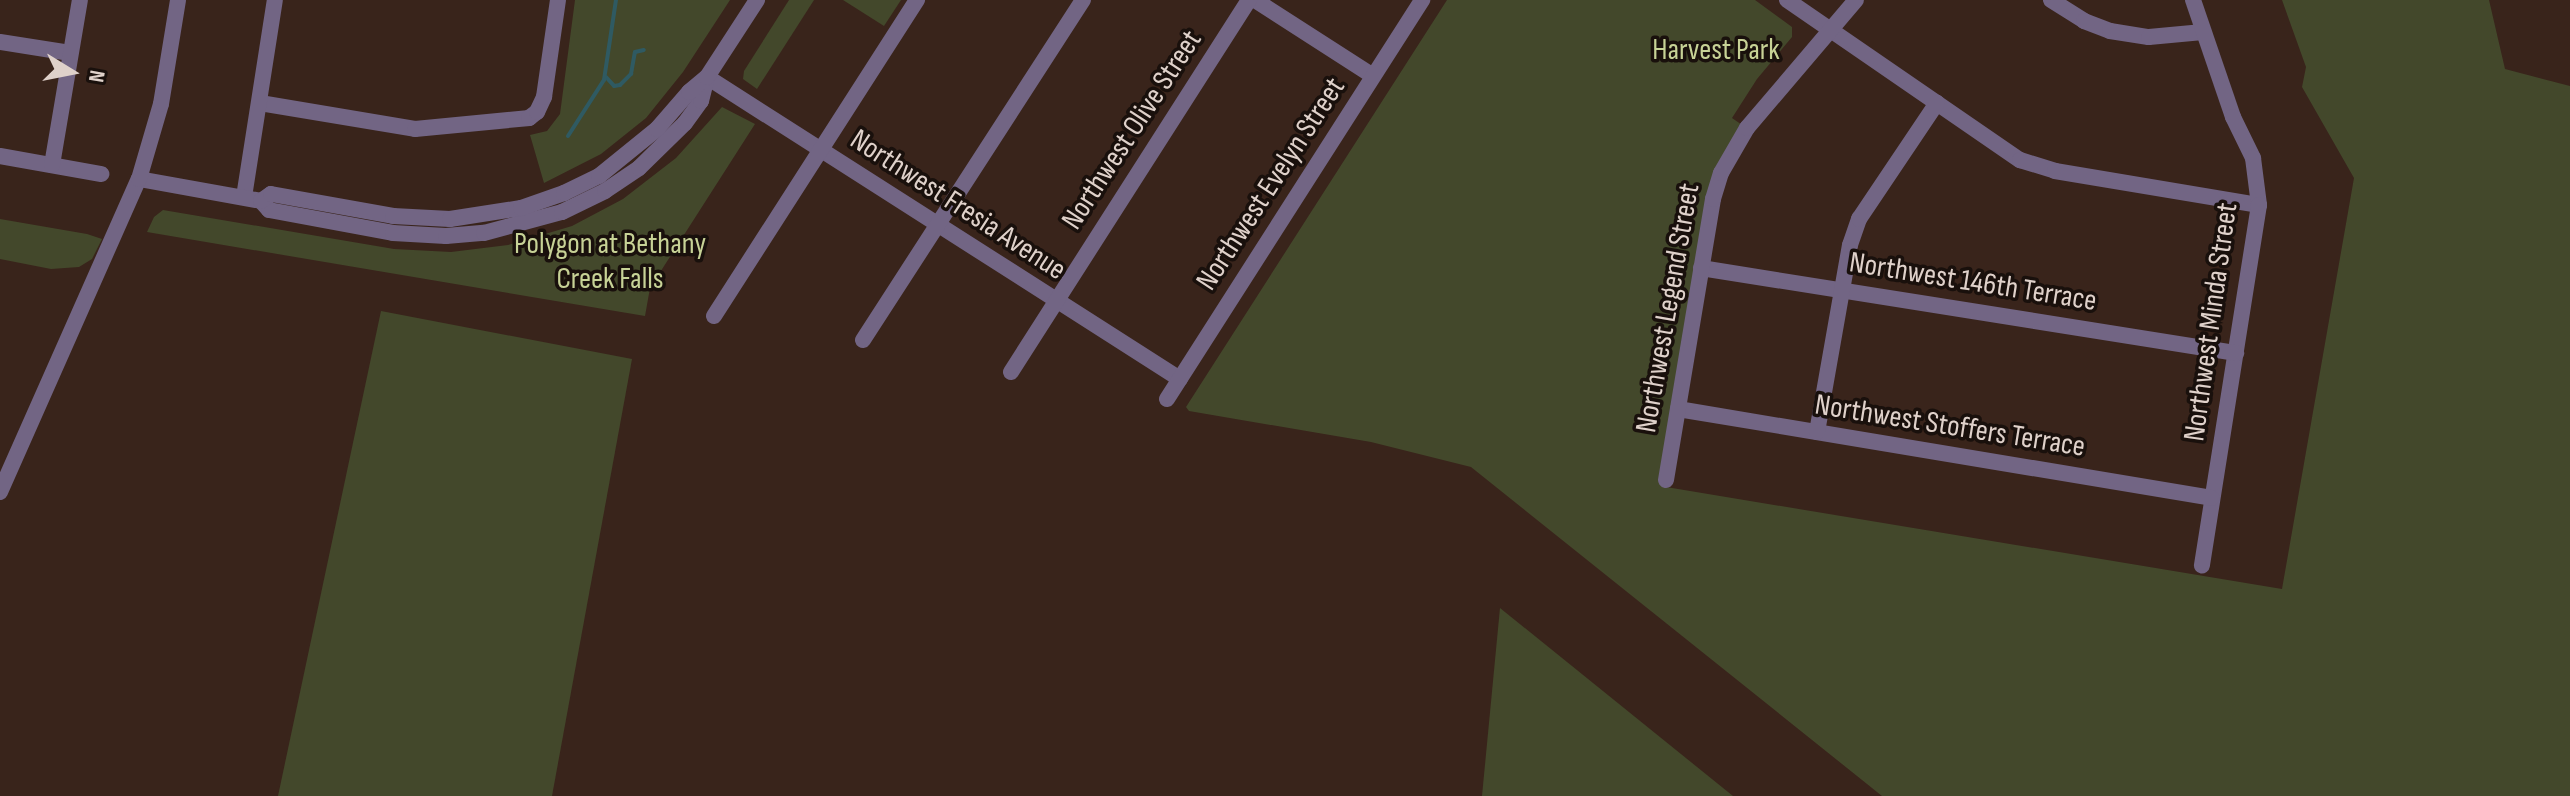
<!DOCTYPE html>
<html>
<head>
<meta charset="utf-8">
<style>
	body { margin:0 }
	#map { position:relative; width:2570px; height:796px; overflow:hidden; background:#39241b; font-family:"Sofia Sans Condensed",sans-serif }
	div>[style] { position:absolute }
	.green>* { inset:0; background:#43482b }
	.stream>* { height:4px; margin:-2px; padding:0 2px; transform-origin:2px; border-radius:2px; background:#2f5a62 }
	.minor>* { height:16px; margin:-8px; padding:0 8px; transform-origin:8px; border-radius:8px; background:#726584 }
	.tertiary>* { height:16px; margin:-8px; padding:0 8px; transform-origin:8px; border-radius:8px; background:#726584 }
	span { translate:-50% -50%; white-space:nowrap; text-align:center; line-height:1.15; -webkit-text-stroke:7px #19100c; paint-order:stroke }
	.park-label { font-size:30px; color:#c7d296 }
	.street-label { font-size:30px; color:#dfd1ca }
	.north { position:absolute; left:32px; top:32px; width:80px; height:80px; -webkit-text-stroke:6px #19100c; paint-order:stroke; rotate:100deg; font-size:22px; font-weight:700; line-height:32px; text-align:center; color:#dfd1ca }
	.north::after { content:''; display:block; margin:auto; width:28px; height:36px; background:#dfd1ca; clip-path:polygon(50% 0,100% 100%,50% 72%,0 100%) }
</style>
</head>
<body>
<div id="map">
	<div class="green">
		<i style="clip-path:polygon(575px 0,730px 0,683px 72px,646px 118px,601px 154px,544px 183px,530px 135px,547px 131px,560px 114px)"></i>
		<i style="clip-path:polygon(789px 0,814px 0,757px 89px,743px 79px,744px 71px)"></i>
		<i style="clip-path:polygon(843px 0,901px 0,884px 26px)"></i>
		<i style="clip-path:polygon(1447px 0,1755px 0,1792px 27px,1792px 37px,1757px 79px,1732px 118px,1748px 129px,1725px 168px,1666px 487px,2282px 589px,2354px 178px,2302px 87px,2306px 67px,2282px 0,2489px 0,2505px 69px,2570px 86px,2570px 796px,1882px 796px,1471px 467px,1371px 442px,1189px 411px,1186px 407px)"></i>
		<i style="clip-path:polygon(722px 107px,755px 124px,650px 288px,645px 316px,147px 232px,154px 217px,163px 210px,394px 249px,451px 252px,508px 245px,572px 226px,623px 199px,676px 158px)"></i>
		<i style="clip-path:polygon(0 219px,87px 234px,102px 239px,92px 259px,79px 267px,51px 269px,0 259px)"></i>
		<i style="clip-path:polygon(381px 311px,632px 359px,552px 796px,278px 796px)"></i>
		<i style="clip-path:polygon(1500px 608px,1733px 796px,1482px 796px)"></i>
	</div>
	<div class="stream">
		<i style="left:606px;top:77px;width:12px;rotate:48deg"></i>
		<i style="left:614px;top:86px;width:6px;rotate:-9deg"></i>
		<i style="left:620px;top:85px;width:16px;rotate:-45deg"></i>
		<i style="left:631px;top:74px;width:22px;rotate:-80deg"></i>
		<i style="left:635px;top:52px;width:9px;rotate:-13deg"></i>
		<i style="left:568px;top:136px;width:67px;rotate:-57.3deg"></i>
		<i style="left:604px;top:80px;width:81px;rotate:-81.5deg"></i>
	</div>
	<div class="minor">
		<i style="left:1255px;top:0;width:140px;rotate:32.8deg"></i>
		<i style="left:1787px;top:0;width:283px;rotate:34.5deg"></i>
		<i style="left:2020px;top:160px;width:37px;rotate:17deg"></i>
		<i style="left:2055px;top:171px;width:207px;rotate:9.5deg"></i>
		<i style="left:2051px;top:0;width:39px;rotate:32deg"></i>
		<i style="left:2084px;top:21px;width:28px;rotate:21deg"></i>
		<i style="left:2110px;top:31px;width:39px;rotate:9deg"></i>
		<i style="left:2149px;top:37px;width:54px;rotate:-5.3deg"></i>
		<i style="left:2193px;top:0;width:124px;rotate:71.1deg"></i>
		<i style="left:2233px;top:117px;width:46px;rotate:64deg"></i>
		<i style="left:2253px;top:158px;width:47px;rotate:82.7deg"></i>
		<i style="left:2259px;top:205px;width:365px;rotate:99deg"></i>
		<i style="left:0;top:42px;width:71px;rotate:8.9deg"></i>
		<i style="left:707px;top:77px;width:561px;rotate:32.56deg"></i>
		<i style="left:260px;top:103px;width:157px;rotate:9.5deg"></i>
		<i style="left:415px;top:129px;width:115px;rotate:-5.5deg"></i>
		<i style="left:529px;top:118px;width:10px;rotate:-37deg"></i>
		<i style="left:537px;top:112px;width:17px;rotate:-65deg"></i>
		<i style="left:544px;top:97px;width:98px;rotate:-81.8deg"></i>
		<i style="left:0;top:156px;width:103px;rotate:10.1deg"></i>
		<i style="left:52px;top:165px;width:167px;rotate:-80.4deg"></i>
		<i style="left:244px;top:197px;width:199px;rotate:-81.1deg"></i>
		<i style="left:1701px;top:268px;width:542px;rotate:9.03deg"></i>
		<i style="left:714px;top:316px;width:376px;rotate:-57.3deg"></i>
		<i style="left:863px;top:340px;width:405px;rotate:-57.1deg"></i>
		<i style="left:1011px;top:372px;width:442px;rotate:-57.4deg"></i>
		<i style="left:1167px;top:399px;width:474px;rotate:-57.4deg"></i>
		<i style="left:1678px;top:409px;width:541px;rotate:9.46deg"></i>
		<i style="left:1817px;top:432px;width:190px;rotate:-80deg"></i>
		<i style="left:1850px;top:245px;width:28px;rotate:-71deg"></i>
		<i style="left:1859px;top:219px;width:140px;rotate:-56.1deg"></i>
		<i style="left:1666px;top:480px;width:285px;rotate:-80.5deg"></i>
		<i style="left:1713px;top:199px;width:27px;rotate:-73deg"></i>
		<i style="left:1721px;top:173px;width:52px;rotate:-60deg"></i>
		<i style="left:1747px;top:128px;width:168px;rotate:-49.6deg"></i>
	</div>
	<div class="tertiary">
		<i style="left:139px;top:179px;width:124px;rotate:10.2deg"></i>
		<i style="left:261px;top:201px;width:12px;rotate:48deg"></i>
		<i style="left:269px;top:210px;width:126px;rotate:10.5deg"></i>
		<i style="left:393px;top:233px;width:53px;rotate:3.2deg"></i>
		<i style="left:446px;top:236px;width:38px;rotate:-5deg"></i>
		<i style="left:484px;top:233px;width:81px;rotate:-15.1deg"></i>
		<i style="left:562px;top:212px;width:48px;rotate:-26deg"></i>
		<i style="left:605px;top:191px;width:41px;rotate:-34.1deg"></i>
		<i style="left:639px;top:168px;width:64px;rotate:-44.4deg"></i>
		<i style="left:685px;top:123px;width:27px;rotate:-54deg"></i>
		<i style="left:701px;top:101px;width:25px;rotate:-76deg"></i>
		<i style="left:261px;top:201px;width:12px;rotate:-35deg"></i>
		<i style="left:271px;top:194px;width:124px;rotate:10.2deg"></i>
		<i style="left:393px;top:216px;width:57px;rotate:3deg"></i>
		<i style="left:450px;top:219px;width:72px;rotate:-8.8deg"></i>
		<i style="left:521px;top:208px;width:46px;rotate:-19.2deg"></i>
		<i style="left:564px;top:193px;width:39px;rotate:-26deg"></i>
		<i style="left:599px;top:176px;width:75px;rotate:-39deg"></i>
		<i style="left:657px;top:129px;width:49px;rotate:-49.1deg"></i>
		<i style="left:689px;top:92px;width:23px;rotate:-40deg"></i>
		<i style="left:707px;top:77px;width:92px;rotate:-57deg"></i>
		<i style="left:0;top:492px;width:342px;rotate:-66.1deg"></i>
		<i style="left:139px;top:179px;width:78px;rotate:-73.7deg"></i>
		<i style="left:161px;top:104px;width:105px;rotate:-80.7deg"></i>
	</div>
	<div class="park-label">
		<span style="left:1716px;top:50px">Harvest Park</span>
		<span style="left:610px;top:261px">Polygon at Bethany<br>Creek Falls</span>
	</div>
	<div class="street-label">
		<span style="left:1132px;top:130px;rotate:-57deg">Northwest Olive Street</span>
		<span style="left:1271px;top:184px;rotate:-57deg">Northwest Evelyn Street</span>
		<span style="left:958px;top:205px;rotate:33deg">Northwest Fresia Avenue</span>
		<span style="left:1973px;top:282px;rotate:9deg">Northwest 146th Terrace</span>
		<span style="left:1668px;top:308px;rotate:-80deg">Northwest Legend Street</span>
		<span style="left:2211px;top:322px;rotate:-82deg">Northwest Minda Street</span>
		<span style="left:1950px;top:426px;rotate:9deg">Northwest Stoffers Terrace</span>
	</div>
	<div class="north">N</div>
</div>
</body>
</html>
